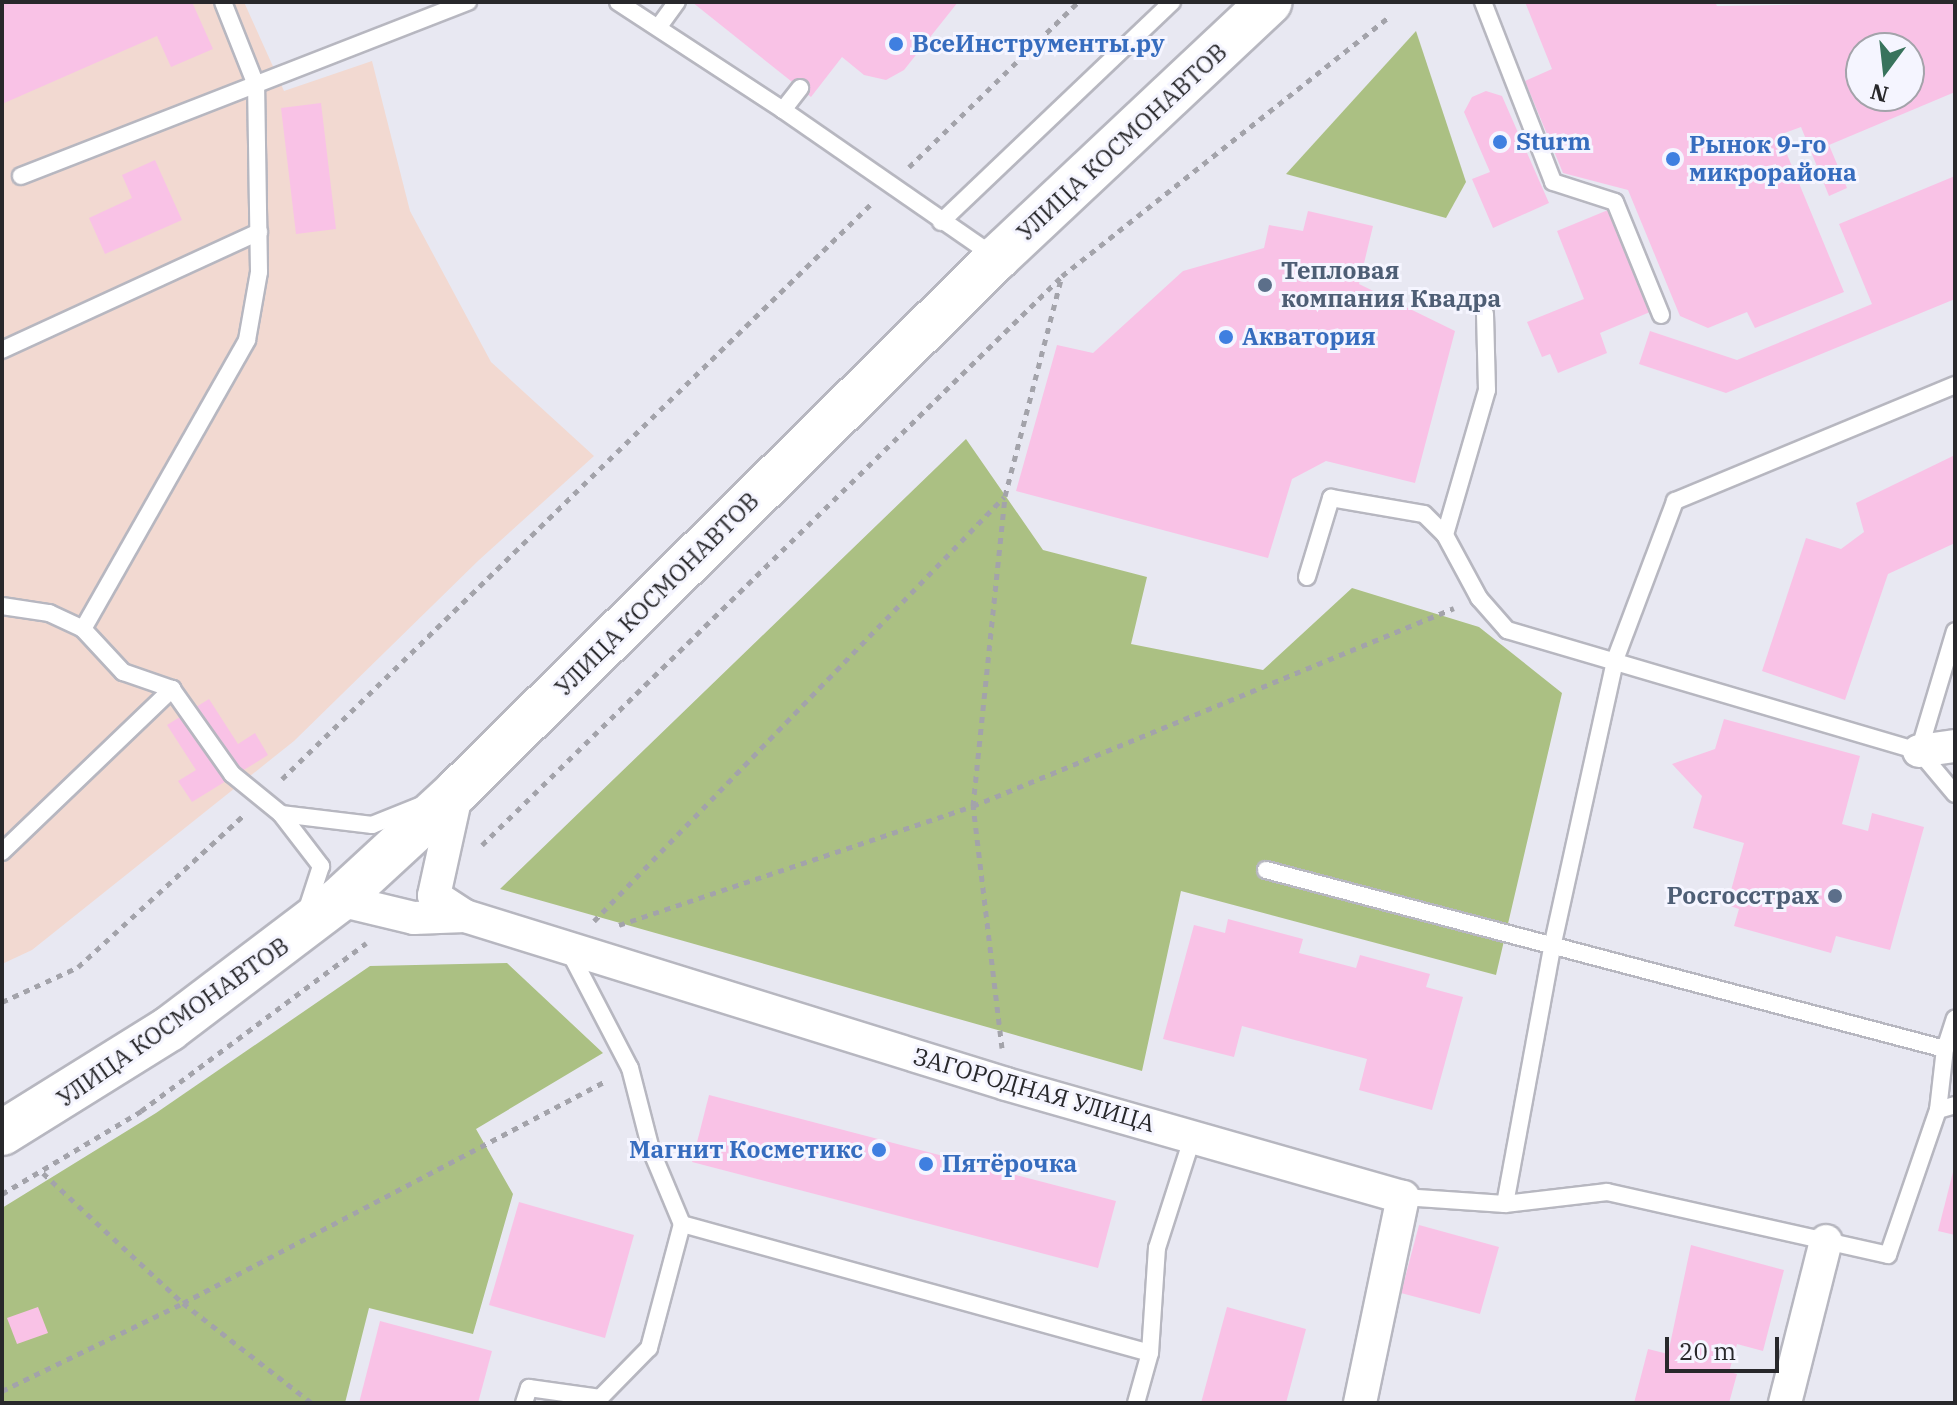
<!DOCTYPE html>
<html>
<head>
<meta charset="utf-8">
<style>
	body { margin:0 }
	#map { position:relative; width:1957px; height:1405px; overflow:hidden; background:#e8e8f2; font-family:"IBM Plex Serif",serif }
	div>[style] { position:absolute }
	.medical>* { inset:0; background:#f2d9d1 }
	.green>* { inset:0; background:#abc083 }
	.building>* { inset:0; background:#f9c2e6 }
	.path>* { height:5px; margin-top:-2.5px; transform-origin:0; background:repeating-linear-gradient(90deg,#a3a3aa 0 6px,transparent 0 12px) }
	.roads { filter:drop-shadow(2px 0 #b7b7c0) drop-shadow(-2px 0 #b7b7c0) drop-shadow(0 2px #b7b7c0) drop-shadow(0 -2px #b7b7c0) }
	.lane>* { height:16px; margin:-8px; padding:0 8px; transform-origin:8px; border-radius:8px; background:#fff }
	.street>* { height:32px; margin:-16px; padding:0 16px; transform-origin:16px; border-radius:16px; background:#fff }
	.secondary>* { height:44px; margin:-22px; padding:0 22px; transform-origin:22px; border-radius:22px; background:#fff }
	.dots>* { width:22px; height:22px; translate:-50% -50%; box-sizing:border-box; border:4px solid #f5f5ff; border-radius:50% }
	span { translate:-50% -50%; white-space:nowrap; text-align:center; line-height:1.15; -webkit-text-stroke:6px #f5f5ff; paint-order:stroke }
	.shop-label { font-size:24px; color:#366cbe; font-weight:700 }
	.left { translate:0 -50%; text-align:left }
	.right { translate:-100% -50%; text-align:right }
	.street-label { font-size:24px; color:#28282b }
	.service-label { font-size:24px; color:#4e5e75; font-weight:700 }
	.frame { position:absolute; inset:0; border:4px solid #28282b; pointer-events:none }
	.north { position:absolute; left:1845px; top:32px; width:80px; height:80px; box-sizing:border-box; background:#f5f5ff; border:2px solid #a3a3aa; border-radius:50%; rotate:195deg; font-size:22px; font-weight:700; line-height:32px; text-align:center; color:#28282b }
	.north::after { content:''; display:block; margin:auto; width:28px; height:36px; background:#38735c; clip-path:polygon(50% 0,100% 100%,50% 72%,0 100%) }
	.scale { position:absolute; left:1665px; top:1337px; width:114px; height:36px; box-sizing:border-box; border:4px solid #28282b; border-top:0; padding-left:10px; font-size:24px; line-height:28px; white-space:nowrap; color:#28282b; -webkit-text-stroke:6px #f5f5ff; paint-order:stroke }
</style>
</head>
<body>
<div id="map">
	<div class="medical">
		<i style="clip-path:polygon(2px 2px,244px 2px,284px 91px,372px 61px,410px 211px,491px 362px,594px 456px,479px 560px,294px 741px,32px 950px,2px 964px)"></i>
	</div>
	<div class="green">
		<i style="clip-path:polygon(1416px 31px,1466px 182px,1446px 218px,1286px 174px)"></i>
		<i style="clip-path:polygon(966px 439px,1043px 550px,1147px 577px,1131px 644px,1263px 670px,1352px 588px,1479px 627px,1562px 693px,1496px 975px,1181px 891px,1142px 1071px,500px 889px)"></i>
		<i style="clip-path:polygon(507px 963px,603px 1053px,476px 1129px,513px 1194px,473px 1334px,369px 1308px,345px 1403px,2px 1403px,2px 1208px,156px 1113px,370px 966px)"></i>
	</div>
	<div class="building">
		<i style="clip-path:polygon(2px 2px,192px 2px,213px 49px,171px 67px,157px 36px,2px 104px)"></i>
		<i style="clip-path:polygon(692px 2px,958px 2px,904px 70px,886px 80px,864px 75px,842px 57px,811px 97px)"></i>
		<i style="clip-path:polygon(evenodd,1525px 2px,1715px 2px,1717px 6px,1955px 2px,1955px 92px,1829px 145px,1847px 188px,1829px 196px,1801px 127px,1779px 135px,1844px 292px,1755px 328px,1747px 312px,1708px 328px,1680px 316px,1628px 190px,1563px 173px,1525px 81px,1552px 69px,1525px 2px,1861px 48px,1909px 48px,1909px 96px,1861px 96px,1861px 48px)"></i>
		<i style="clip-path:polygon(1486px 91px,1502px 96px,1549px 203px,1493px 228px,1472px 179px,1490px 172px,1464px 112px,1472px 97px)"></i>
		<i style="clip-path:polygon(321px 103px,336px 229px,296px 234px,281px 108px)"></i>
		<i style="clip-path:polygon(155px 160px,182px 220px,105px 254px,89px 218px,132px 198px,122px 175px)"></i>
		<i style="clip-path:polygon(1955px 176px,1955px 299px,1726px 393px,1639px 364px,1650px 331px,1737px 360px,1872px 304px,1839px 224px)"></i>
		<i style="clip-path:polygon(1608px 210px,1650px 312px,1600px 333px,1607px 353px,1558px 373px,1550px 354px,1542px 357px,1527px 322px,1584px 299px,1557px 231px)"></i>
		<i style="clip-path:polygon(1308px 211px,1373px 226px,1359px 284px,1455px 331px,1415px 483px,1326px 461px,1292px 479px,1268px 558px,1016px 491px,1057px 345px,1093px 353px,1183px 271px,1264px 248px,1269px 225px,1303px 231px)"></i>
		<i style="clip-path:polygon(1955px 455px,1955px 543px,1888px 574px,1845px 700px,1762px 671px,1806px 538px,1841px 549px,1864px 532px,1856px 503px)"></i>
		<i style="clip-path:polygon(209px 699px,238px 744px,255px 733px,268px 755px,192px 802px,178px 781px,196px 770px,167px 725px)"></i>
		<i style="clip-path:polygon(1724px 719px,1860px 756px,1842px 824px,1868px 831px,1872px 813px,1924px 827px,1890px 950px,1836px 936px,1831px 953px,1734px 926px,1739px 909px,1727px 905px,1744px 843px,1693px 828px,1702px 796px,1672px 764px,1715px 749px)"></i>
		<i style="clip-path:polygon(1228px 919px,1303px 939px,1299px 953px,1356px 968px,1360px 955px,1430px 974px,1426px 987px,1463px 997px,1432px 1110px,1359px 1090px,1367px 1059px,1242px 1026px,1234px 1057px,1163px 1039px,1194px 925px,1225px 933px)"></i>
		<i style="clip-path:polygon(709px 1095px,1116px 1201px,1098px 1268px,692px 1162px)"></i>
		<i style="clip-path:polygon(1954px 1168px,1955px 1168px,1955px 1235px,1938px 1231px)"></i>
		<i style="clip-path:polygon(519px 1202px,634px 1235px,605px 1338px,489px 1305px)"></i>
		<i style="clip-path:polygon(1419px 1225px,1499px 1247px,1480px 1314px,1401px 1293px)"></i>
		<i style="clip-path:polygon(1691px 1245px,1784px 1270px,1763px 1351px,1737px 1344px,1729px 1372px,1737px 1374px,1729px 1403px,1634px 1403px,1648px 1349px,1668px 1354px)"></i>
		<i style="clip-path:polygon(38px 1307px,48px 1333px,17px 1344px,7px 1318px)"></i>
		<i style="clip-path:polygon(1227px 1307px,1306px 1329px,1286px 1403px,1201px 1403px)"></i>
		<i style="clip-path:polygon(380px 1321px,492px 1351px,478px 1403px,359px 1403px)"></i>
	</div>
	<div class="path">
		<i style="left:909px;top:167px;width:236px;rotate:-44.3deg"></i>
		<i style="left:282px;top:779px;width:826px;rotate:-44.31deg"></i>
		<i style="left:482px;top:845px;width:813px;rotate:-44.45deg"></i>
		<i style="left:1062px;top:276px;width:417px;rotate:-38.4deg"></i>
		<i style="left:594px;top:921px;width:590px;rotate:-45.96deg"></i>
		<i style="left:619px;top:925px;width:373px;rotate:-18.6deg"></i>
		<i style="left:973px;top:806px;width:520px;rotate:-22.37deg"></i>
		<i style="left:2px;top:1002px;width:84px;rotate:-24.7deg"></i>
		<i style="left:78px;top:967px;width:224px;rotate:-42.5deg"></i>
		<i style="left:1002px;top:1048px;width:244px;rotate:-96.8deg"></i>
		<i style="left:973px;top:806px;width:312px;rotate:-84.1deg"></i>
		<i style="left:1005px;top:496px;width:227px;rotate:-75.5deg"></i>
		<i style="left:43px;top:1173px;width:191px;rotate:42.9deg"></i>
		<i style="left:183px;top:1303px;width:163px;rotate:37.8deg"></i>
		<i style="left:2px;top:1194px;width:162px;rotate:-30.8deg"></i>
		<i style="left:141px;top:1111px;width:281px;rotate:-36.7deg"></i>
		<i style="left:2px;top:1391px;width:201px;rotate:-25.9deg"></i>
		<i style="left:183px;top:1303px;width:478px;rotate:-27.7deg"></i>
	</div>
	<div class="roads">
		<div class="lane">
			<i style="left:618px;top:2px;width:197px;rotate:33.2deg"></i>
			<i style="left:783px;top:110px;width:28px;rotate:-52deg"></i>
			<i style="left:1483px;top:2px;width:193px;rotate:68.7deg"></i>
			<i style="left:1553px;top:182px;width:65px;rotate:17.9deg"></i>
			<i style="left:1615px;top:202px;width:122px;rotate:67.8deg"></i>
			<i style="left:660px;top:25px;width:29px;rotate:-54deg"></i>
			<i style="left:783px;top:110px;width:258px;rotate:34.7deg"></i>
			<i style="left:21px;top:176px;width:480px;rotate:-21.3deg"></i>
			<i style="left:941px;top:222px;width:319px;rotate:-43.6deg"></i>
			<i style="left:1485px;top:314px;width:76px;rotate:88.5deg"></i>
			<i style="left:1487px;top:390px;width:151px;rotate:106.2deg"></i>
			<i style="left:1445px;top:535px;width:72px;rotate:61.6deg"></i>
			<i style="left:1479px;top:598px;width:43px;rotate:48.8deg"></i>
			<i style="left:1507px;top:630px;width:429px;rotate:16.4deg"></i>
			<i style="left:1919px;top:751px;width:125px;rotate:-73.3deg"></i>
			<i style="left:2px;top:350px;width:283px;rotate:-24.7deg"></i>
			<i style="left:1307px;top:577px;width:83px;rotate:-73.1deg"></i>
			<i style="left:1331px;top:498px;width:94px;rotate:9.8deg"></i>
			<i style="left:1424px;top:514px;width:30px;rotate:45deg"></i>
			<i style="left:2px;top:606px;width:48px;rotate:8.5deg"></i>
			<i style="left:49px;top:613px;width:38px;rotate:25deg"></i>
			<i style="left:83px;top:629px;width:59px;rotate:47.1deg"></i>
			<i style="left:123px;top:672px;width:52px;rotate:19.1deg"></i>
			<i style="left:172px;top:689px;width:104px;rotate:54.8deg"></i>
			<i style="left:232px;top:774px;width:63px;rotate:39.2deg"></i>
			<i style="left:281px;top:814px;width:66px;rotate:52.4deg"></i>
			<i style="left:321px;top:866px;width:48px;rotate:108.1deg"></i>
			<i style="left:83px;top:629px;width:332px;rotate:-60.4deg"></i>
			<i style="left:247px;top:340px;width:69px;rotate:-80deg"></i>
			<i style="left:259px;top:272px;width:187px;rotate:-90.9deg"></i>
			<i style="left:256px;top:85px;width:89px;rotate:-111.7deg"></i>
			<i style="left:1919px;top:751px;width:56px;rotate:50.1deg"></i>
			<i style="left:281px;top:814px;width:92px;rotate:6.9deg"></i>
			<i style="left:372px;top:825px;width:51px;rotate:-22deg"></i>
			<i style="left:2px;top:852px;width:236px;rotate:-43.8deg"></i>
			<i style="left:1266px;top:870px;width:702px;rotate:14.77deg"></i>
			<i style="left:569px;top:951px;width:132px;rotate:62.5deg"></i>
			<i style="left:630px;top:1068px;width:85px;rotate:75.6deg"></i>
			<i style="left:651px;top:1150px;width:80px;rotate:67.3deg"></i>
			<i style="left:682px;top:1224px;width:485px;rotate:15.4deg"></i>
			<i style="left:1938px;top:1110px;width:61px;rotate:-83.5deg"></i>
			<i style="left:1945px;top:1049px;width:32px;rotate:-72deg"></i>
			<i style="left:1403px;top:1197px;width:102px;rotate:3.9deg"></i>
			<i style="left:1505px;top:1204px;width:103px;rotate:-6.7deg"></i>
			<i style="left:1607px;top:1192px;width:288px;rotate:12.6deg"></i>
			<i style="left:1888px;top:1255px;width:153px;rotate:-71deg"></i>
			<i style="left:1938px;top:1110px;width:18px;rotate:-16deg"></i>
			<i style="left:1505px;top:1204px;width:265px;rotate:-79.6deg"></i>
			<i style="left:1553px;top:943px;width:290px;rotate:-77.6deg"></i>
			<i style="left:1615px;top:660px;width:170px;rotate:-69.3deg"></i>
			<i style="left:1675px;top:501px;width:303px;rotate:-22.5deg"></i>
			<i style="left:524px;top:1403px;width:16px;rotate:-72deg"></i>
			<i style="left:529px;top:1388px;width:72px;rotate:8deg"></i>
			<i style="left:600px;top:1398px;width:70px;rotate:-45.6deg"></i>
			<i style="left:649px;top:1348px;width:128px;rotate:-75.1deg"></i>
			<i style="left:1136px;top:1403px;width:52px;rotate:-74.4deg"></i>
			<i style="left:1150px;top:1353px;width:105px;rotate:-86.2deg"></i>
			<i style="left:1157px;top:1248px;width:118px;rotate:-72.2deg"></i>
		</div>
		<div class="street">
			<i style="left:1919px;top:751px;width:36px;rotate:-8deg"></i>
			<i style="left:457px;top:791px;width:107px;rotate:102.4deg"></i>
			<i style="left:434px;top:896px;width:37px;rotate:33deg"></i>
			<i style="left:465px;top:916px;width:566px;rotate:17.25deg"></i>
			<i style="left:1006px;top:1084px;width:413px;rotate:15.9deg"></i>
			<i style="left:1403px;top:1197px;width:210px;rotate:101.8deg"></i>
			<i style="left:339px;top:900px;width:77px;rotate:13.5deg"></i>
			<i style="left:414px;top:918px;width:51px;rotate:-2.2deg"></i>
			<i style="left:1785px;top:1403px;width:167px;rotate:-75.8deg"></i>
		</div>
		<div class="secondary">
			<i style="left:2px;top:1133px;width:197px;rotate:-31.9deg"></i>
			<i style="left:169px;top:1029px;width:213px;rotate:-37.2deg"></i>
			<i style="left:339px;top:900px;width:161px;rotate:-42.7deg"></i>
			<i style="left:457px;top:791px;width:759px;rotate:-44.63deg"></i>
			<i style="left:997px;top:258px;width:374px;rotate:-43.2deg"></i>
		</div>
	</div>
	<div class="dots">
		<i style="left:896px;top:44px;background:#3f7fe0"></i>
		<i style="left:1500px;top:142px;background:#3f7fe0"></i>
		<i style="left:1673px;top:159px;background:#3f7fe0"></i>
		<i style="left:1265px;top:285px;background:#5c6f8a"></i>
		<i style="left:1226px;top:337px;background:#3f7fe0"></i>
		<i style="left:1835px;top:896px;background:#5c6f8a"></i>
		<i style="left:879px;top:1150px;background:#3f7fe0"></i>
		<i style="left:926px;top:1164px;background:#3f7fe0"></i>
	</div>
	<div class="shop-label">
		<span class="left" style="left:912px;top:44px">ВсеИнструменты.ру</span>
		<span class="left" style="left:1516px;top:142px">Sturm</span>
		<span class="left" style="left:1689px;top:159px">Рынок 9-го<br>микрорайона</span>
		<span class="left" style="left:1242px;top:337px">Акватория</span>
		<span class="right" style="left:863px;top:1150px">Магнит Косметикс</span>
		<span class="left" style="left:942px;top:1164px">Пятёрочка</span>
	</div>
	<div class="street-label">
		<span style="left:1122px;top:142px;rotate:-43deg">УЛИЦА КОСМОНАВТОВ</span>
		<span style="left:657px;top:594px;rotate:-45deg">УЛИЦА КОСМОНАВТОВ</span>
		<span style="left:173px;top:1022px;rotate:-35deg">УЛИЦА КОСМОНАВТОВ</span>
		<span style="left:1034px;top:1090px;rotate:16deg">ЗАГОРОДНАЯ УЛИЦА</span>
	</div>
	<div class="service-label">
		<span class="left" style="left:1281px;top:285px">Тепловая<br>компания Квадра</span>
		<span class="right" style="left:1819px;top:896px">Росгосстрах</span>
	</div>
	<div class="frame"></div>
	<div class="north">N</div>
	<div class="scale">20 m</div>
</div>
</body>
</html>
